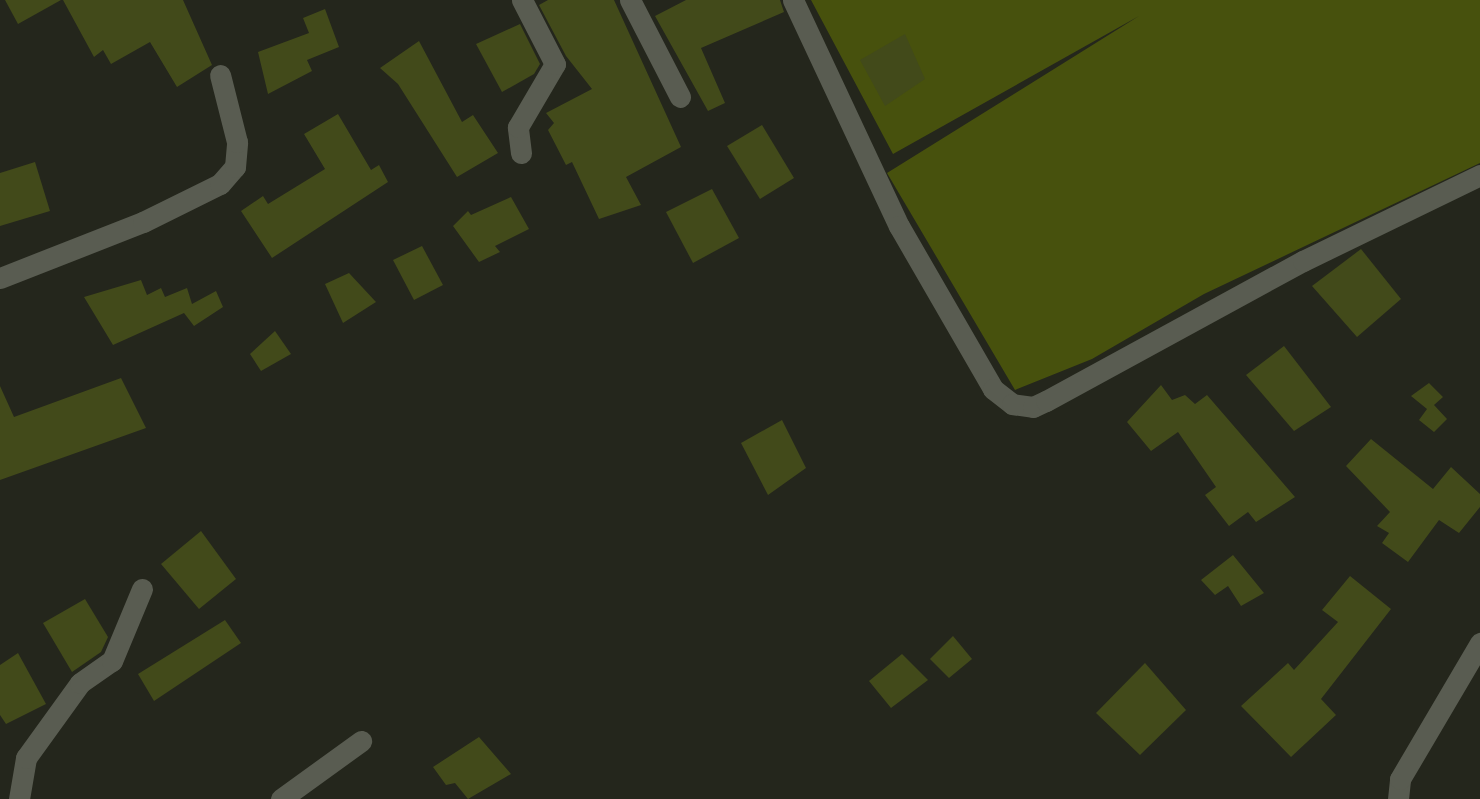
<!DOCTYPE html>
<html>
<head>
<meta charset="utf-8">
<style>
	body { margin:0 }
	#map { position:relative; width:1480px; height:799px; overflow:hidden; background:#24261c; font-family:"Roboto Condensed",sans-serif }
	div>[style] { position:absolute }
	.green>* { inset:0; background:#47510d }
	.building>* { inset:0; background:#424a1a }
	.street>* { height:21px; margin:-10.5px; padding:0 10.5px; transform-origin:10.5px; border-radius:10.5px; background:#595c51 }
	span { translate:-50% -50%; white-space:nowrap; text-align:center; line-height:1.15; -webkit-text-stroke:6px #1b1d13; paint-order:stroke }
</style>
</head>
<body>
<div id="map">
	<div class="green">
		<i style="clip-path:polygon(811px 0,1480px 0,1480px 163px,1204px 294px,1092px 359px,1015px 390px,887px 173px,1139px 16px,893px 154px)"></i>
	</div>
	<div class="building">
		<i style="clip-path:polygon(5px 0,61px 0,18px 24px)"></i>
		<i style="clip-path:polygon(63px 0,183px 0,212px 65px,177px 87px,150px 42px,111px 64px,103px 50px,94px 57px)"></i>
		<i style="clip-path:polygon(548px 0,614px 0,681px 147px,626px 177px,641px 205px,599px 219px,572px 162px,566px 165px,548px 130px,554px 123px,546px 113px,592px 89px,566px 56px,539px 5px)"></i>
		<i style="clip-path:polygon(686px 0,780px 0,784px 12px,701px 48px,725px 103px,708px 111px,655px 16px)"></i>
		<i style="clip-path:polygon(325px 9px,339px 47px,307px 60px,312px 71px,268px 94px,258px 52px,309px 33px,303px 18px)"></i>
		<i style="clip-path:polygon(520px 24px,540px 64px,534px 74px,502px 92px,476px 44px)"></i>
		<i style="clip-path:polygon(905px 34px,925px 79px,885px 106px,860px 60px)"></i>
		<i style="clip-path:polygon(419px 41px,462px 122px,473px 115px,498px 153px,457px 177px,398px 84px,380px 68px)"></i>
		<i style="clip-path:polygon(338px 114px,371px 170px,379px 165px,388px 182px,272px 258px,241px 211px,263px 196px,268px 204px,325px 169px,304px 134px)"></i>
		<i style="clip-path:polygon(762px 125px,794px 178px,760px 199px,727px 146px)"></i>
		<i style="clip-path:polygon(35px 162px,50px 211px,0 226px,0 173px)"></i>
		<i style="clip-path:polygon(712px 189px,739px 238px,693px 263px,666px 212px)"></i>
		<i style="clip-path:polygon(511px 197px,529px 229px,495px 246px,500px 252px,479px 262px,453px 226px,468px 211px,471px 215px)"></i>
		<i style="clip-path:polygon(422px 246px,443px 285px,414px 300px,393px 260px)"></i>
		<i style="clip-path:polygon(1361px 249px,1401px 299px,1357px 337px,1312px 286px)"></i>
		<i style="clip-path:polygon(349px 273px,376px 302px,343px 323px,325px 284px)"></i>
		<i style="clip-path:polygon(141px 280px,147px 295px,161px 288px,165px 297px,187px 288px,192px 304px,216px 291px,223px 307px,194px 326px,184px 313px,113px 345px,84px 297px)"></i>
		<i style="clip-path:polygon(275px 331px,291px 354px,261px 371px,250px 354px)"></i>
		<i style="clip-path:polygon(1284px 346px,1331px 407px,1294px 431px,1246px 375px)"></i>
		<i style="clip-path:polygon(121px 378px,146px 428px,0 480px,0 386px,14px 417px)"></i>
		<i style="clip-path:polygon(1429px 383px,1443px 397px,1434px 405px,1447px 419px,1434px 432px,1419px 420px,1427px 409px,1411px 396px)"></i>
		<i style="clip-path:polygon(1161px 385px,1172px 400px,1185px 395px,1195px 404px,1207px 395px,1295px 497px,1256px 522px,1248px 512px,1229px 526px,1205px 495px,1216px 487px,1178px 432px,1151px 451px,1127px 422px)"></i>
		<i style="clip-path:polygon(782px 420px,806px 468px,768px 495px,741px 443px)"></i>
		<i style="clip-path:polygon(1371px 439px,1433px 489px,1451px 467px,1480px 494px,1480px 507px,1459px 533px,1439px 520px,1408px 562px,1382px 543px,1389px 533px,1377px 526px,1390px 512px,1346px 466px)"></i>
		<i style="clip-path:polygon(201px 531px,236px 579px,199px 609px,161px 564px)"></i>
		<i style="clip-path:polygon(1233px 555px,1264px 593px,1241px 606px,1228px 586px,1215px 595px,1201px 580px)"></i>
		<i style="clip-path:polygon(1350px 576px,1391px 609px,1321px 699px,1336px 715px,1291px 757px,1241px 706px,1288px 663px,1294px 670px,1338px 622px,1322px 610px)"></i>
		<i style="clip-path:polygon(85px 599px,108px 637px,101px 652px,72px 672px,43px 623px)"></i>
		<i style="clip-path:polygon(225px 620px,241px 643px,154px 701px,138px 674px)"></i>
		<i style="clip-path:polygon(953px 636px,972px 659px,949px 678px,930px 659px)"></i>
		<i style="clip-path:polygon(18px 653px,46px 704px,6px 724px,0 715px,0 665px)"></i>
		<i style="clip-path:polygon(902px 654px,928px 680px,891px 708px,869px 681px)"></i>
		<i style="clip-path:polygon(1145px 663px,1186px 710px,1140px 755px,1096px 713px)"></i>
		<i style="clip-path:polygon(479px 737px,511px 774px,468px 799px,455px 783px,446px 785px,433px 767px)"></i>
	</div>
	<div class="street">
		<i style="left:630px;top:0;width:109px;rotate:62.7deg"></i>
		<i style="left:793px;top:0;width:250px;rotate:64.9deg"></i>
		<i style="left:899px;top:226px;width:188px;rotate:60deg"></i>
		<i style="left:993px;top:389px;width:24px;rotate:38deg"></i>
		<i style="left:1012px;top:404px;width:21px;rotate:8deg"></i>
		<i style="left:1033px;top:407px;width:14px;rotate:-25deg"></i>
		<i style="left:1046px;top:401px;width:293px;rotate:-28.6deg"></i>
		<i style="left:1303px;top:261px;width:197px;rotate:-25.9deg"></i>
		<i style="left:521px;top:153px;width:26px;rotate:-97deg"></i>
		<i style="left:518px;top:127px;width:73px;rotate:-59.6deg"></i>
		<i style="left:555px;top:64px;width:72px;rotate:-117.3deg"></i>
		<i style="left:0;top:278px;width:154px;rotate:-21.4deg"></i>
		<i style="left:143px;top:222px;width:86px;rotate:-26.3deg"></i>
		<i style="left:220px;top:184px;width:23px;rotate:-49deg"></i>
		<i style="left:235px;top:167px;width:25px;rotate:-85deg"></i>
		<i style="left:237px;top:142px;width:69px;rotate:-104.2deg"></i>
		<i style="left:19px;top:799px;width:42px;rotate:-80.3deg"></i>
		<i style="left:26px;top:758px;width:92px;rotate:-54.2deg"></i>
		<i style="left:80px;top:683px;width:39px;rotate:-35deg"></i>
		<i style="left:112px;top:661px;width:78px;rotate:-67.4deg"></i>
		<i style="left:281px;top:799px;width:99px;rotate:-35.9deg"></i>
		<i style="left:1398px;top:799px;width:20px;rotate:-84deg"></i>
		<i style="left:1400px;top:779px;width:158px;rotate:-59.5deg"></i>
	</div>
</div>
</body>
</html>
